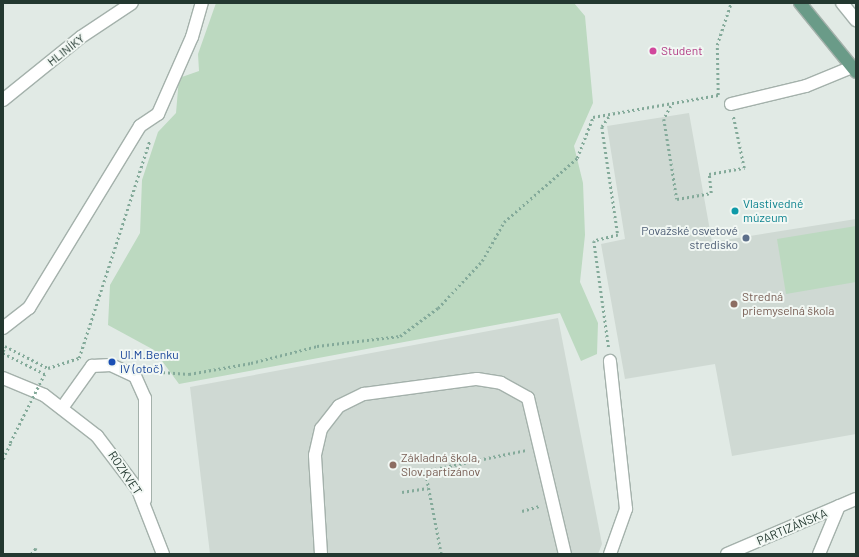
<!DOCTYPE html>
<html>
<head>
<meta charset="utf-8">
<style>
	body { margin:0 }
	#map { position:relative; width:859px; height:557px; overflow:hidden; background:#e1eae5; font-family:Barlow,sans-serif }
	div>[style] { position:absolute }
	.built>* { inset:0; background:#cfd9d3 }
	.green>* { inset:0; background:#bcd9c0 }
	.path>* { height:2.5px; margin-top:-1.25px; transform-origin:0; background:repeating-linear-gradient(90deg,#84aa9a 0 2px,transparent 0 5px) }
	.roads { filter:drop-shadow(1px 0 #a4b1ab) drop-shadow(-1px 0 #a4b1ab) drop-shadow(0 1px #a4b1ab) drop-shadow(0 -1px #a4b1ab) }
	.minor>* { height:12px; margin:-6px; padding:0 6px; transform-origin:6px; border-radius:6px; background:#fff }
	.major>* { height:12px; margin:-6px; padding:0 6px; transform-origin:6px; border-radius:6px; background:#6a9b88 }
	.path-bridge>* { height:2.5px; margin-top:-1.25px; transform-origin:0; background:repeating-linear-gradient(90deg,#84aa9a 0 2px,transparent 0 5px) }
	.dots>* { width:11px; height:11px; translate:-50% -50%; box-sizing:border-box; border:2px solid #f1f7f3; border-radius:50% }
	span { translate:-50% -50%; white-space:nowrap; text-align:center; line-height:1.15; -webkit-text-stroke:4px #f1f7f3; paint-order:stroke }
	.street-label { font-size:12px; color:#233830 }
	.hotel-label { font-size:12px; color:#b23c85 }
	.left { translate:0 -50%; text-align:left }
	.culture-label { font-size:12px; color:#0d838f }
	.service-label { font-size:12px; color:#4e5e75 }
	.right { translate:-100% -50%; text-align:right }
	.education-label { font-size:12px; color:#785e54 }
	.transit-label { font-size:12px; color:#164399 }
	.frame { position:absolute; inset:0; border:4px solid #233830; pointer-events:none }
</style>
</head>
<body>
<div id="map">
	<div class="built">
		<i style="clip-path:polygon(689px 113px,712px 242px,856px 219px,856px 434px,732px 456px,715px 364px,625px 379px,601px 244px,625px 239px,607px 126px)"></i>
		<i style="clip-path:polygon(558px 318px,602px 544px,598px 554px,210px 554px,190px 387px)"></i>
	</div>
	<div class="green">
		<i style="clip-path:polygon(216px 3px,574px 3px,585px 16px,593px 103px,574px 146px,583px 183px,585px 235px,580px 282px,598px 323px,597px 354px,581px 361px,560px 313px,179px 384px,154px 350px,108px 325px,110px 285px,140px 233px,142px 180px,158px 132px,176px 113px,179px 78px,199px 71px,198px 54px)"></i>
		<i style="clip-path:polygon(856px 226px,856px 282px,786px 294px,777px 239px)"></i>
	</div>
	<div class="path">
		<i style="left:671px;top:106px;width:15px;rotate:118deg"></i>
		<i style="left:664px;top:119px;width:81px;rotate:80.8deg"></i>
		<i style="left:677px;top:199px;width:35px;rotate:-10deg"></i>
		<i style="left:711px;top:193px;width:19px;rotate:-96deg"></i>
		<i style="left:709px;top:174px;width:36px;rotate:-10deg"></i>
		<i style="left:744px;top:168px;width:53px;rotate:-101.9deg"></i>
		<i style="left:609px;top:117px;width:12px;rotate:125deg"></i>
		<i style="left:602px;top:127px;width:109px;rotate:81.6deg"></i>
		<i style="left:618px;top:235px;width:25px;rotate:166deg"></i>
		<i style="left:594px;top:241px;width:109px;rotate:82.1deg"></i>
		<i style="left:3px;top:351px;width:5px;rotate:-68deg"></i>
		<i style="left:5px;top:346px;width:48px;rotate:27.1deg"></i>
		<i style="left:48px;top:368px;width:33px;rotate:-18deg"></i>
		<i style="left:79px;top:358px;width:229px;rotate:-72deg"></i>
		<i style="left:148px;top:371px;width:41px;rotate:4.2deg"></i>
		<i style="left:189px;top:374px;width:63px;rotate:-10.1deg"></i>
		<i style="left:251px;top:363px;width:68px;rotate:-14.4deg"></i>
		<i style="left:317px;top:346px;width:84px;rotate:-6.9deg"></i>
		<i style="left:400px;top:336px;width:47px;rotate:-36.4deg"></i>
		<i style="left:438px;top:308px;width:64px;rotate:-46.9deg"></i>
		<i style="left:482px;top:261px;width:45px;rotate:-60.6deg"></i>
		<i style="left:504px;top:222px;width:97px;rotate:-41.2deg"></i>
		<i style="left:577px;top:158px;width:44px;rotate:-68.7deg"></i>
		<i style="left:593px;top:117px;width:127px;rotate:-10deg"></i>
		<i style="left:718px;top:95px;width:50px;rotate:-91.1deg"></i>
		<i style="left:717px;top:45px;width:44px;rotate:-71.6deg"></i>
		<i style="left:3px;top:459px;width:17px;rotate:-65deg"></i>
		<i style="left:402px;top:492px;width:26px;rotate:-9deg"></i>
		<i style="left:522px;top:511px;width:19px;rotate:-16deg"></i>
		<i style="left:31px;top:554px;width:8px;rotate:-50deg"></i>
		<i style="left:36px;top:548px;width:6px;rotate:99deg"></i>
		<i style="left:441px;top:554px;width:85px;rotate:-100.9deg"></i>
		<i style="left:425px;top:471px;width:103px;rotate:-11.7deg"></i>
	</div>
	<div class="roads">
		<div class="minor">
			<i style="left:842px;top:3px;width:22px;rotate:51deg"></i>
			<i style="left:3px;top:100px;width:100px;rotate:-38.9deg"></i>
			<i style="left:81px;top:37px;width:61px;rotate:-33.7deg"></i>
			<i style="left:731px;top:104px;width:77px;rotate:-13.5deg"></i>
			<i style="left:806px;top:86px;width:50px;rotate:-22.4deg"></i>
			<i style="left:3px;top:328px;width:33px;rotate:-38deg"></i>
			<i style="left:29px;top:308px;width:213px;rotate:-58.6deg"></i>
			<i style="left:140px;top:126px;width:22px;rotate:-34deg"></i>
			<i style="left:158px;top:114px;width:84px;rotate:-66.2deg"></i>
			<i style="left:192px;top:37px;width:35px;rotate:-74deg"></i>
			<i style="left:3px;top:378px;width:44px;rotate:22.5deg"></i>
			<i style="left:44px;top:395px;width:67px;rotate:37.7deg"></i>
			<i style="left:97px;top:436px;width:68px;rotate:52.8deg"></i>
			<i style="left:138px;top:490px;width:69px;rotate:68.7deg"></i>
			<i style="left:62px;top:408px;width:52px;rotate:-54.5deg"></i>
			<i style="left:92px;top:366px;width:19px;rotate:-3deg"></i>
			<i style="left:111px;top:365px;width:26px;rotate:25deg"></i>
			<i style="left:135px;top:376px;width:24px;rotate:66deg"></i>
			<i style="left:145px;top:398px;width:102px;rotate:90deg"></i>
			<i style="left:321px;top:554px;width:99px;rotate:-93.5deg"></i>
			<i style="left:315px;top:455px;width:27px;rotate:-77deg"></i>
			<i style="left:321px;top:429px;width:29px;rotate:-52deg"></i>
			<i style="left:339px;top:406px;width:28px;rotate:-26deg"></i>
			<i style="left:364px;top:394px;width:114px;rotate:-7.6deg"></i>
			<i style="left:477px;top:379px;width:24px;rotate:9deg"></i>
			<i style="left:501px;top:383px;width:31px;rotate:29deg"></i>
			<i style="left:528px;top:398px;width:160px;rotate:76.7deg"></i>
			<i style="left:610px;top:554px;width:48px;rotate:-70.4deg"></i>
			<i style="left:626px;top:509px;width:149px;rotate:-96.2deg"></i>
			<i style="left:727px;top:554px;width:140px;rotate:-23.1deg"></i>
			<i style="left:819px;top:554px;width:52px;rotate:-67.4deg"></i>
		</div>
		<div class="major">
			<i style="left:800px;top:3px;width:89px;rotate:50.9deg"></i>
		</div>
	</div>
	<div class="path-bridge">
		<i style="left:3px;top:353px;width:47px;rotate:26.6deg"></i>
		<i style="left:45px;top:374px;width:78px;rotate:116.6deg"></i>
	</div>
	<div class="dots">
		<i style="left:653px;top:51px;background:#d1479c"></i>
		<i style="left:735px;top:211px;background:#0f9aa8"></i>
		<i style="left:746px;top:238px;background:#5c6f8a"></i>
		<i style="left:734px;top:304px;background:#8d6e63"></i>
		<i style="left:112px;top:362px;background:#1a4fb4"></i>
		<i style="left:393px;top:465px;background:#8d6e63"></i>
	</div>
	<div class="street-label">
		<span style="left:66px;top:50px;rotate:-38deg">HLINÍKY</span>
		<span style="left:125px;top:473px;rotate:56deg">ROZKVET</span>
		<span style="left:792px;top:527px;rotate:-23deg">PARTIZÁNSKA</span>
	</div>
	<div class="hotel-label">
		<span class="left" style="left:661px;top:51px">Student</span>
	</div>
	<div class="culture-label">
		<span class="left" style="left:743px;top:211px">Vlastivedné<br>múzeum</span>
	</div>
	<div class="service-label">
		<span class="right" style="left:738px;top:238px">Považské osvetové<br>stredisko</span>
	</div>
	<div class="education-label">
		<span class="left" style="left:742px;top:304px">Stredná<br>priemyselná škola</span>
		<span class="left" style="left:401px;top:465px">Základná škola,<br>Slov.partizánov</span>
	</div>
	<div class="transit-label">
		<span class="left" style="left:120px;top:362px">Ul.M.Benku<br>IV (otoč)</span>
	</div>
	<div class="frame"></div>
</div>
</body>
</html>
